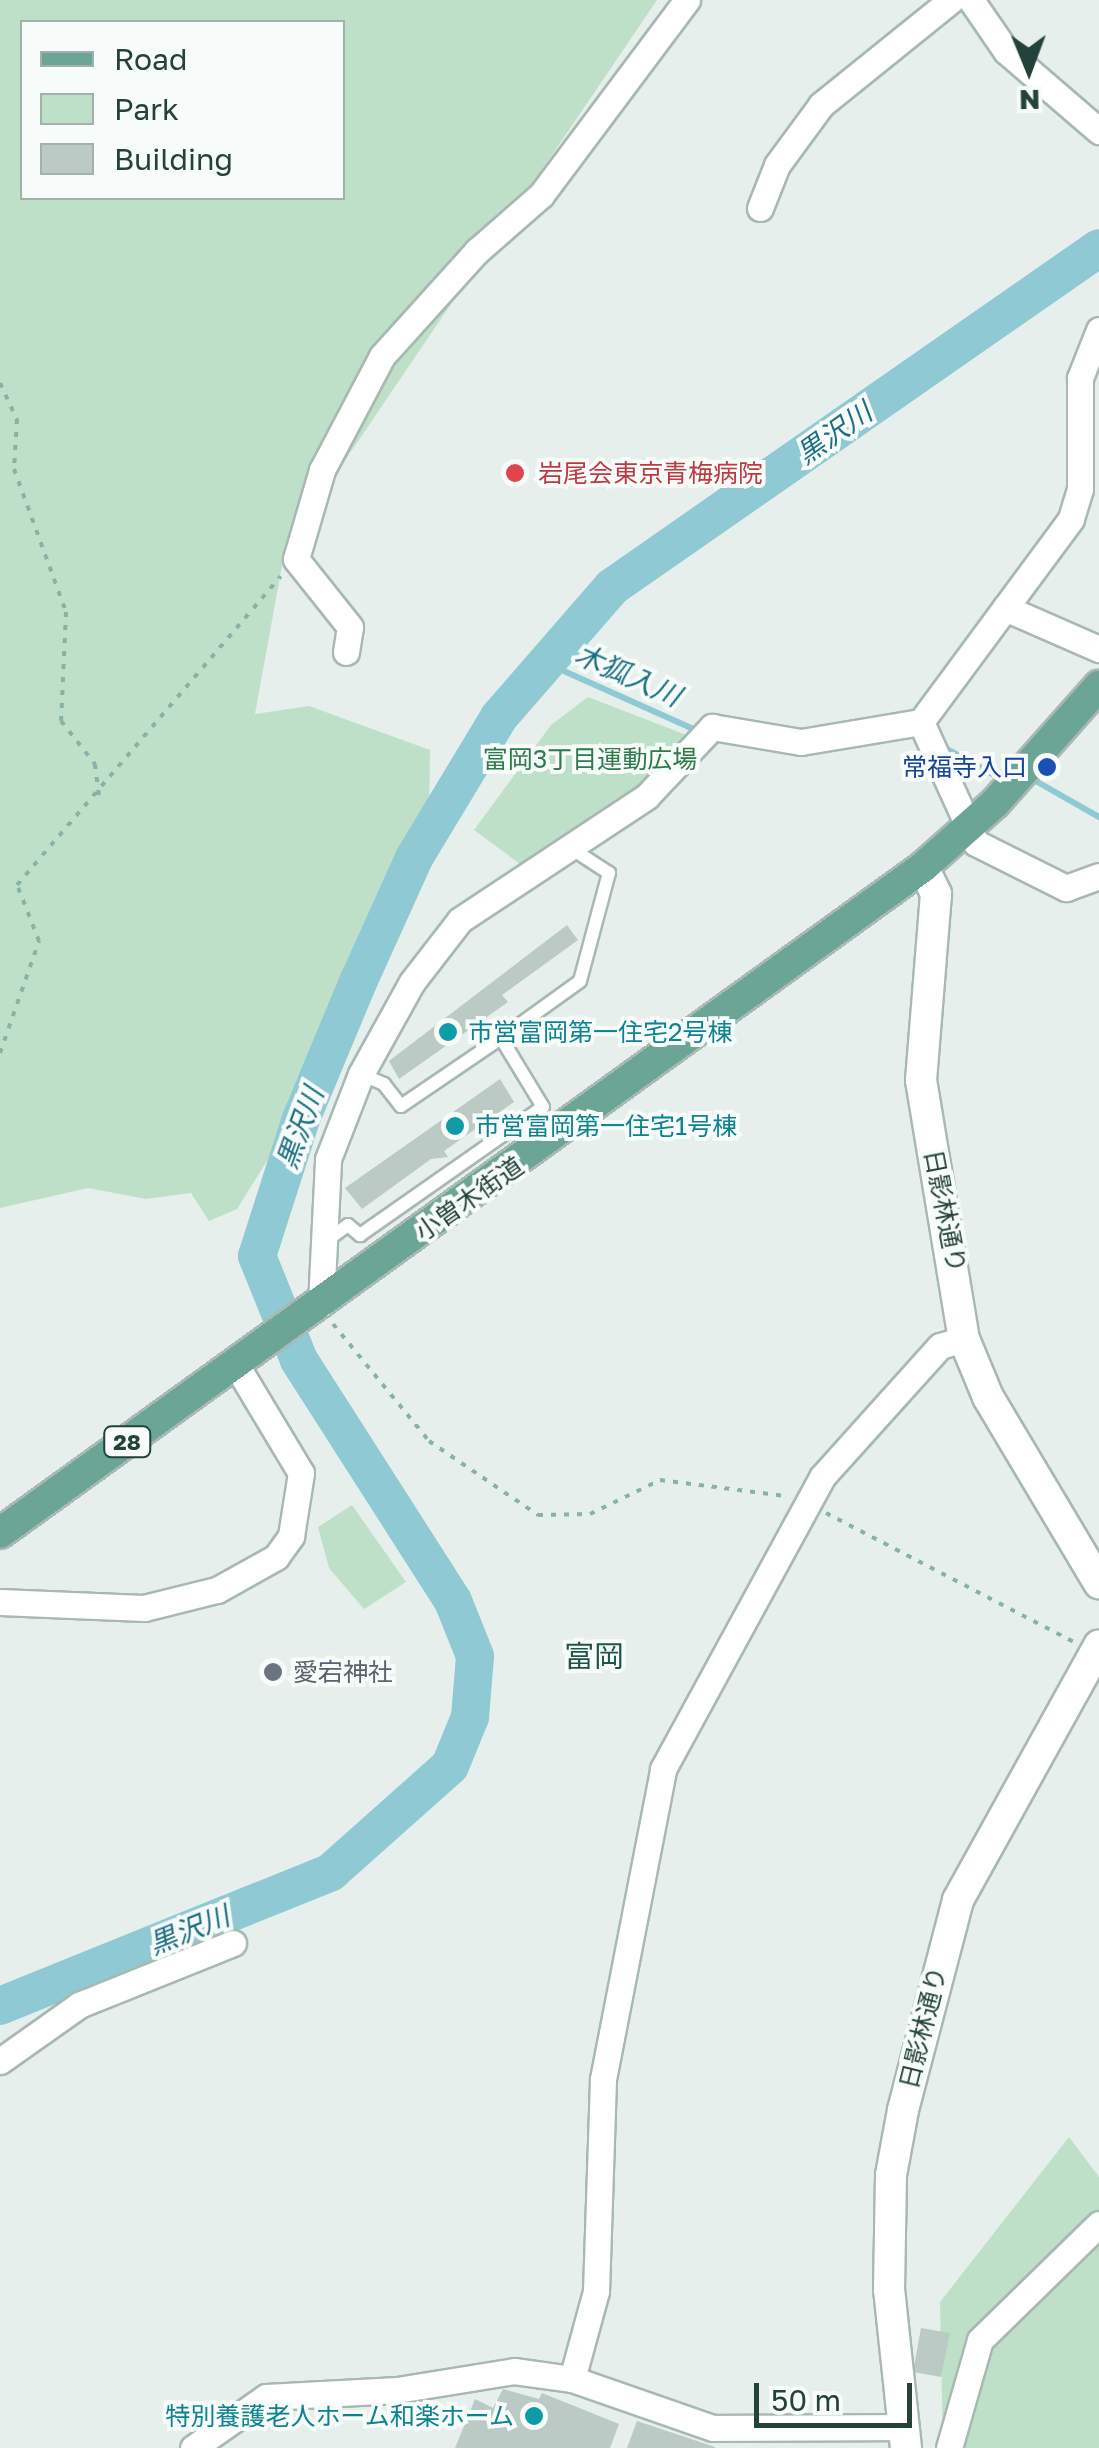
<!DOCTYPE html>
<html>
<head>
<meta charset="utf-8">
<style>
	body { margin:0 }
	#map { position:relative; width:1099px; height:2448px; overflow:hidden; background:#e6efeb; font-family:"Golos Text","Noto Sans JP",sans-serif }
	div>[style] { position:absolute }
	.green>* { inset:0; background:#bfe0c8 }
	.stream>* { height:6px; margin:-3px; padding:0 3px; transform-origin:3px; border-radius:3px; background:#8ec9d4 }
	.river>* { height:38px; margin:-19px; padding:0 19px; transform-origin:19px; border-radius:19px; background:#8ec9d4 }
	.building>* { inset:0; background:#bbcac4 }
	.path>* { height:4px; margin-top:-2px; transform-origin:0; background:repeating-linear-gradient(90deg,#86b3a5 0 5px,transparent 0 13px) }
	.roads { filter:drop-shadow(2px 0 #a8b8b2) drop-shadow(-2px 0 #a8b8b2) drop-shadow(0 2px #a8b8b2) drop-shadow(0 -2px #a8b8b2) }
	.lane>* { height:12px; margin:-6px; padding:0 6px; transform-origin:6px; border-radius:6px; background:#fff }
	.street>* { height:25px; margin:-12.5px; padding:0 12.5px; transform-origin:12.5px; border-radius:12.5px; background:#fff }
	.secondary>* { height:30px; margin:-15px; padding:0 15px; transform-origin:15px; border-radius:15px; background:#fff }
	.primary>* { height:30px; margin:-15px; padding:0 15px; transform-origin:15px; border-radius:15px; background:#6aa596 }
	.dots>* { width:28px; height:28px; translate:-50% -50%; box-sizing:border-box; border:5px solid #f7fbf9; border-radius:50% }
	span { translate:-50% -50%; white-space:nowrap; text-align:center; line-height:1.15; -webkit-text-stroke:8px #f7fbf9; paint-order:stroke }
	.shield-label span { padding:2px 8px; background:#f7fbf9; border:2px solid; border-radius:8px; -webkit-text-stroke-width:0 }
	.shield-label { font-size:22px; color:#24423a; font-weight:700 }
	.health-label { font-size:25px; color:#be3a42 }
	.left { translate:0 -50%; text-align:left }
	.park-label { font-size:25px; color:#2d7a4b }
	.transit-label { font-size:25px; color:#164399 }
	.right { translate:-100% -50%; text-align:right }
	.culture-label { font-size:25px; color:#0d838f }
	.street-label { font-size:25px; color:#24423a }
	.worship-label { font-size:25px; color:#5b616d }
	.water-label { font-size:28px; color:#1c6f80; font-style:italic }
	.quarter-label { font-size:30px; color:#1f5548 }
	.legend { position:absolute; left:20px; top:20px; width:325px; height:180px; box-sizing:border-box; background:#f7fbf9; border:2px solid #a3b1ad; margin:0; padding:12px 18px; list-style:none; font-size:30px; color:#24423a }
	.legend li { display:flex; align-items:center; gap:20px; height:50px }
	.legend b { width:50px; border:2px solid #a3b1ad }
	.north { position:absolute; left:979px; top:20px; width:100px; height:100px; -webkit-text-stroke:8px #f7fbf9; paint-order:stroke; rotate:179deg; font-size:28px; font-weight:700; line-height:40px; text-align:center; color:#24423a }
	.north::after { content:''; display:block; margin:auto; width:35px; height:45px; background:#24423a; clip-path:polygon(50% 0,100% 100%,50% 72%,0 100%) }
	.scale { position:absolute; left:754px; top:2383px; width:158px; height:45px; box-sizing:border-box; border:5px solid #24423a; border-top:0; padding-left:12px; font-size:30px; line-height:35px; white-space:nowrap; color:#24423a; -webkit-text-stroke:8px #f7fbf9; paint-order:stroke }
</style>
</head>
<body>
<div id="map">
	<div class="green">
		<i style="clip-path:polygon(evenodd,0 0,657px 0,285px 549px,255px 714px,309px 706px,430px 750px,429px 824px,290px 1124px,237px 1209px,209px 1221px,191px 1193px,146px 1199px,88px 1188px,0 1208px,0 0,22px 22px,342px 22px,342px 198px,22px 198px,22px 22px)"></i>
		<i style="clip-path:polygon(588px 697px,689px 736px,653px 777px,520px 864px,474px 830px,551px 725px)"></i>
		<i style="clip-path:polygon(352px 1505px,406px 1582px,364px 1609px,329px 1568px,318px 1527px)"></i>
		<i style="clip-path:polygon(1069px 2137px,1099px 2177px,1099px 2448px,943px 2448px,940px 2302px)"></i>
	</div>
	<div class="stream">
		<i style="left:546px;top:663px;width:159px;rotate:24.1deg"></i>
		<i style="left:942px;top:746px;width:57px;rotate:29.2deg"></i>
		<i style="left:1034px;top:780px;width:75px;rotate:29.6deg"></i>
	</div>
	<div class="river">
		<i style="left:0;top:2006px;width:357px;rotate:-22deg"></i>
		<i style="left:331px;top:1872px;width:159px;rotate:-41.7deg"></i>
		<i style="left:450px;top:1766px;width:53px;rotate:-67.8deg"></i>
		<i style="left:470px;top:1717px;width:61px;rotate:-85.3deg"></i>
		<i style="left:475px;top:1656px;width:59px;rotate:-111.8deg"></i>
		<i style="left:453px;top:1601px;width:286px;rotate:-122.6deg"></i>
		<i style="left:299px;top:1360px;width:112px;rotate:-112deg"></i>
		<i style="left:257px;top:1256px;width:144px;rotate:-72.2deg"></i>
		<i style="left:301px;top:1119px;width:151px;rotate:-67.4deg"></i>
		<i style="left:359px;top:980px;width:134px;rotate:-65.7deg"></i>
		<i style="left:414px;top:858px;width:165px;rotate:-58.9deg"></i>
		<i style="left:499px;top:717px;width:172px;rotate:-49deg"></i>
		<i style="left:612px;top:587px;width:593px;rotate:-34.84deg"></i>
	</div>
	<div class="building">
		<i style="clip-path:polygon(567px 925px,578px 940px,502px 995px,508px 1002px,399px 1079px,389px 1061px)"></i>
		<i style="clip-path:polygon(500px 1079px,514px 1102px,444px 1151px,448px 1157px,431px 1159px,362px 1209px,345px 1188px)"></i>
		<i style="clip-path:polygon(921px 2328px,950px 2333px,941px 2377px,913px 2372px)"></i>
		<i style="clip-path:polygon(503px 2389px,539px 2399px,542px 2393px,619px 2424px,610px 2448px,455px 2448px,475px 2399px,493px 2408px)"></i>
		<i style="clip-path:polygon(637px 2421px,715px 2447px,715px 2448px,627px 2448px)"></i>
	</div>
	<div class="path">
		<i style="left:0;top:383px;width:40px;rotate:65deg"></i>
		<i style="left:17px;top:419px;width:50px;rotate:93.4deg"></i>
		<i style="left:14px;top:469px;width:152px;rotate:70deg"></i>
		<i style="left:66px;top:612px;width:109px;rotate:92.6deg"></i>
		<i style="left:61px;top:721px;width:55px;rotate:51.7deg"></i>
		<i style="left:95px;top:764px;width:33px;rotate:83deg"></i>
		<i style="left:0;top:1053px;width:119px;rotate:-70.8deg"></i>
		<i style="left:39px;top:941px;width:60px;rotate:-111.4deg"></i>
		<i style="left:17px;top:885px;width:406px;rotate:-49.5deg"></i>
		<i style="left:333px;top:1324px;width:151px;rotate:50.6deg"></i>
		<i style="left:429px;top:1441px;width:132px;rotate:34.2deg"></i>
		<i style="left:538px;top:1515px;width:52px;rotate:-1.1deg"></i>
		<i style="left:590px;top:1514px;width:78px;rotate:-25.9deg"></i>
		<i style="left:660px;top:1480px;width:126px;rotate:7.3deg"></i>
		<i style="left:826px;top:1513px;width:280px;rotate:27.5deg"></i>
	</div>
	<div class="roads">
		<div class="lane">
			<i style="left:501px;top:1038px;width:97px;rotate:-35.8deg"></i>
			<i style="left:580px;top:981px;width:112px;rotate:-75deg"></i>
			<i style="left:609px;top:873px;width:44px;rotate:-147deg"></i>
			<i style="left:326px;top:1241px;width:27px;rotate:-36deg"></i>
			<i style="left:348px;top:1225px;width:16px;rotate:40deg"></i>
			<i style="left:360px;top:1235px;width:223px;rotate:-35deg"></i>
			<i style="left:543px;top:1107px;width:81px;rotate:-121.3deg"></i>
			<i style="left:501px;top:1038px;width:121px;rotate:145.8deg"></i>
			<i style="left:401px;top:1106px;width:28px;rotate:-128deg"></i>
			<i style="left:384px;top:1084px;width:25px;rotate:-157deg"></i>
		</div>
		<div class="street">
			<i style="left:971px;top:0;width:62px;rotate:55.5deg"></i>
			<i style="left:1006px;top:51px;width:123px;rotate:40.7deg"></i>
			<i style="left:760px;top:208px;width:46px;rotate:-68.4deg"></i>
			<i style="left:777px;top:165px;width:74px;rotate:-53.7deg"></i>
			<i style="left:821px;top:105px;width:167px;rotate:-38.9deg"></i>
			<i style="left:1099px;top:330px;width:52px;rotate:111.6deg"></i>
			<i style="left:1080px;top:378px;width:111px;rotate:90deg"></i>
			<i style="left:1080px;top:489px;width:31px;rotate:107deg"></i>
			<i style="left:1071px;top:519px;width:252px;rotate:126.5deg"></i>
			<i style="left:921px;top:722px;width:133px;rotate:65.6deg"></i>
			<i style="left:976px;top:843px;width:101px;rotate:26.6deg"></i>
			<i style="left:1066px;top:888px;width:35px;rotate:-20deg"></i>
			<i style="left:1005px;top:608px;width:103px;rotate:23.6deg"></i>
			<i style="left:346px;top:652px;width:25px;rotate:-81deg"></i>
			<i style="left:350px;top:627px;width:87px;rotate:-128.5deg"></i>
			<i style="left:296px;top:559px;width:93px;rotate:-73.7deg"></i>
			<i style="left:322px;top:470px;width:129px;rotate:-62.2deg"></i>
			<i style="left:382px;top:356px;width:142px;rotate:-47.9deg"></i>
			<i style="left:477px;top:251px;width:85px;rotate:-41.2deg"></i>
			<i style="left:541px;top:195px;width:244px;rotate:-53.2deg"></i>
			<i style="left:321px;top:1304px;width:145px;rotate:-87.2deg"></i>
			<i style="left:328px;top:1159px;width:91px;rotate:-68.8deg"></i>
			<i style="left:361px;top:1074px;width:105px;rotate:-61deg"></i>
			<i style="left:412px;top:982px;width:78px;rotate:-52.3deg"></i>
			<i style="left:460px;top:920px;width:224px;rotate:-33.5deg"></i>
			<i style="left:647px;top:796px;width:95px;rotate:-46.7deg"></i>
			<i style="left:712px;top:727px;width:90px;rotate:9.6deg"></i>
			<i style="left:801px;top:742px;width:122px;rotate:-9.5deg"></i>
			<i style="left:0;top:1602px;width:144px;rotate:2.4deg"></i>
			<i style="left:144px;top:1608px;width:75px;rotate:-13.9deg"></i>
			<i style="left:217px;top:1590px;width:68px;rotate:-29.2deg"></i>
			<i style="left:276px;top:1557px;width:26px;rotate:-54deg"></i>
			<i style="left:291px;top:1536px;width:64px;rotate:-81deg"></i>
			<i style="left:301px;top:1473px;width:126px;rotate:-121deg"></i>
			<i style="left:0;top:2061px;width:97px;rotate:-35.3deg"></i>
			<i style="left:79px;top:2005px;width:166px;rotate:-21.9deg"></i>
			<i style="left:572px;top:2379px;width:91px;rotate:-74.7deg"></i>
			<i style="left:596px;top:2291px;width:212px;rotate:-88.1deg"></i>
			<i style="left:603px;top:2079px;width:316px;rotate:-79deg"></i>
			<i style="left:663px;top:1769px;width:332px;rotate:-61.4deg"></i>
			<i style="left:822px;top:1477px;width:176px;rotate:-48deg"></i>
			<i style="left:940px;top:1346px;width:25px;rotate:-16deg"></i>
			<i style="left:193px;top:2448px;width:89px;rotate:-34.9deg"></i>
			<i style="left:266px;top:2397px;width:131px;rotate:-3.1deg"></i>
			<i style="left:397px;top:2390px;width:119px;rotate:-9.2deg"></i>
			<i style="left:514px;top:2371px;width:59px;rotate:7.9deg"></i>
			<i style="left:572px;top:2379px;width:149px;rotate:19.2deg"></i>
			<i style="left:713px;top:2428px;width:189px;rotate:-0.3deg"></i>
			<i style="left:949px;top:2448px;width:112px;rotate:-74deg"></i>
			<i style="left:980px;top:2340px;width:166px;rotate:-44.3deg"></i>
		</div>
		<div class="secondary">
			<i style="left:923px;top:867px;width:30px;rotate:64deg"></i>
			<i style="left:936px;top:894px;width:187px;rotate:94.6deg"></i>
			<i style="left:921px;top:1080px;width:263px;rotate:80.6deg"></i>
			<i style="left:964px;top:1339px;width:63px;rotate:67.5deg"></i>
			<i style="left:988px;top:1397px;width:217px;rotate:59.2deg"></i>
			<i style="left:906px;top:2448px;width:159px;rotate:-96.1deg"></i>
			<i style="left:889px;top:2290px;width:115px;rotate:-89deg"></i>
			<i style="left:891px;top:2175px;width:66px;rotate:-79.5deg"></i>
			<i style="left:903px;top:2110px;width:217px;rotate:-75.3deg"></i>
			<i style="left:958px;top:1900px;width:291px;rotate:-61deg"></i>
		</div>
		<div class="primary">
			<i style="left:0;top:1533px;width:1138px;rotate:-35.81deg"></i>
			<i style="left:923px;top:867px;width:96px;rotate:-41.6deg"></i>
			<i style="left:995px;top:803px;width:157px;rotate:-48.4deg"></i>
		</div>
	</div>
	<div class="dots">
		<i style="left:515px;top:473px;background:#e0444e"></i>
		<i style="left:1047px;top:767px;background:#1a4fb4"></i>
		<i style="left:448px;top:1032px;background:#0f9aa8"></i>
		<i style="left:455px;top:1126px;background:#0f9aa8"></i>
		<i style="left:273px;top:1672px;background:#6b7280"></i>
		<i style="left:534px;top:2416px;background:#0f9aa8"></i>
	</div>
	<div class="shield-label">
		<span style="left:127px;top:1442px">28</span>
	</div>
	<div class="health-label">
		<span class="left" style="left:538px;top:473px">岩尾会東京青梅病院</span>
	</div>
	<div class="park-label">
		<span style="left:590px;top:759px">富岡3丁目運動広場</span>
	</div>
	<div class="transit-label">
		<span class="right" style="left:1027px;top:767px">常福寺入口</span>
	</div>
	<div class="culture-label">
		<span class="left" style="left:468px;top:1032px">市営富岡第一住宅2号棟</span>
		<span class="left" style="left:475px;top:1126px">市営富岡第一住宅1号棟</span>
		<span class="right" style="left:514px;top:2416px">特別養護老人ホーム和楽ホーム</span>
	</div>
	<div class="street-label">
		<span style="left:469px;top:1199px;rotate:-35deg">小曽木街道</span>
		<span style="left:945px;top:1211px;rotate:79deg">日影林通り</span>
		<span style="left:923px;top:2028px;rotate:-76deg">日影林通り</span>
	</div>
	<div class="worship-label">
		<span class="left" style="left:293px;top:1672px">愛宕神社</span>
	</div>
	<div class="water-label">
		<span style="left:834px;top:433px;rotate:-35deg">黒沢川</span>
		<span style="left:628px;top:675px;rotate:24deg">木狐入川</span>
		<span style="left:300px;top:1128px;rotate:-70deg">黒沢川</span>
		<span style="left:189px;top:1930px;rotate:-22deg">黒沢川</span>
	</div>
	<div class="quarter-label">
		<span style="left:594px;top:1656px">富岡</span>
	</div>
	<ul class="legend">
	<li><b style="height:12px;background:#6aa596"></b>Road</li>
	<li><b style="height:28px;background:#bfe0c8"></b>Park</li>
	<li><b style="height:28px;background:#bbcac4"></b>Building</li>
	</ul>
	<div class="north">N</div>
	<div class="scale">50 m</div>
</div>
</body>
</html>
